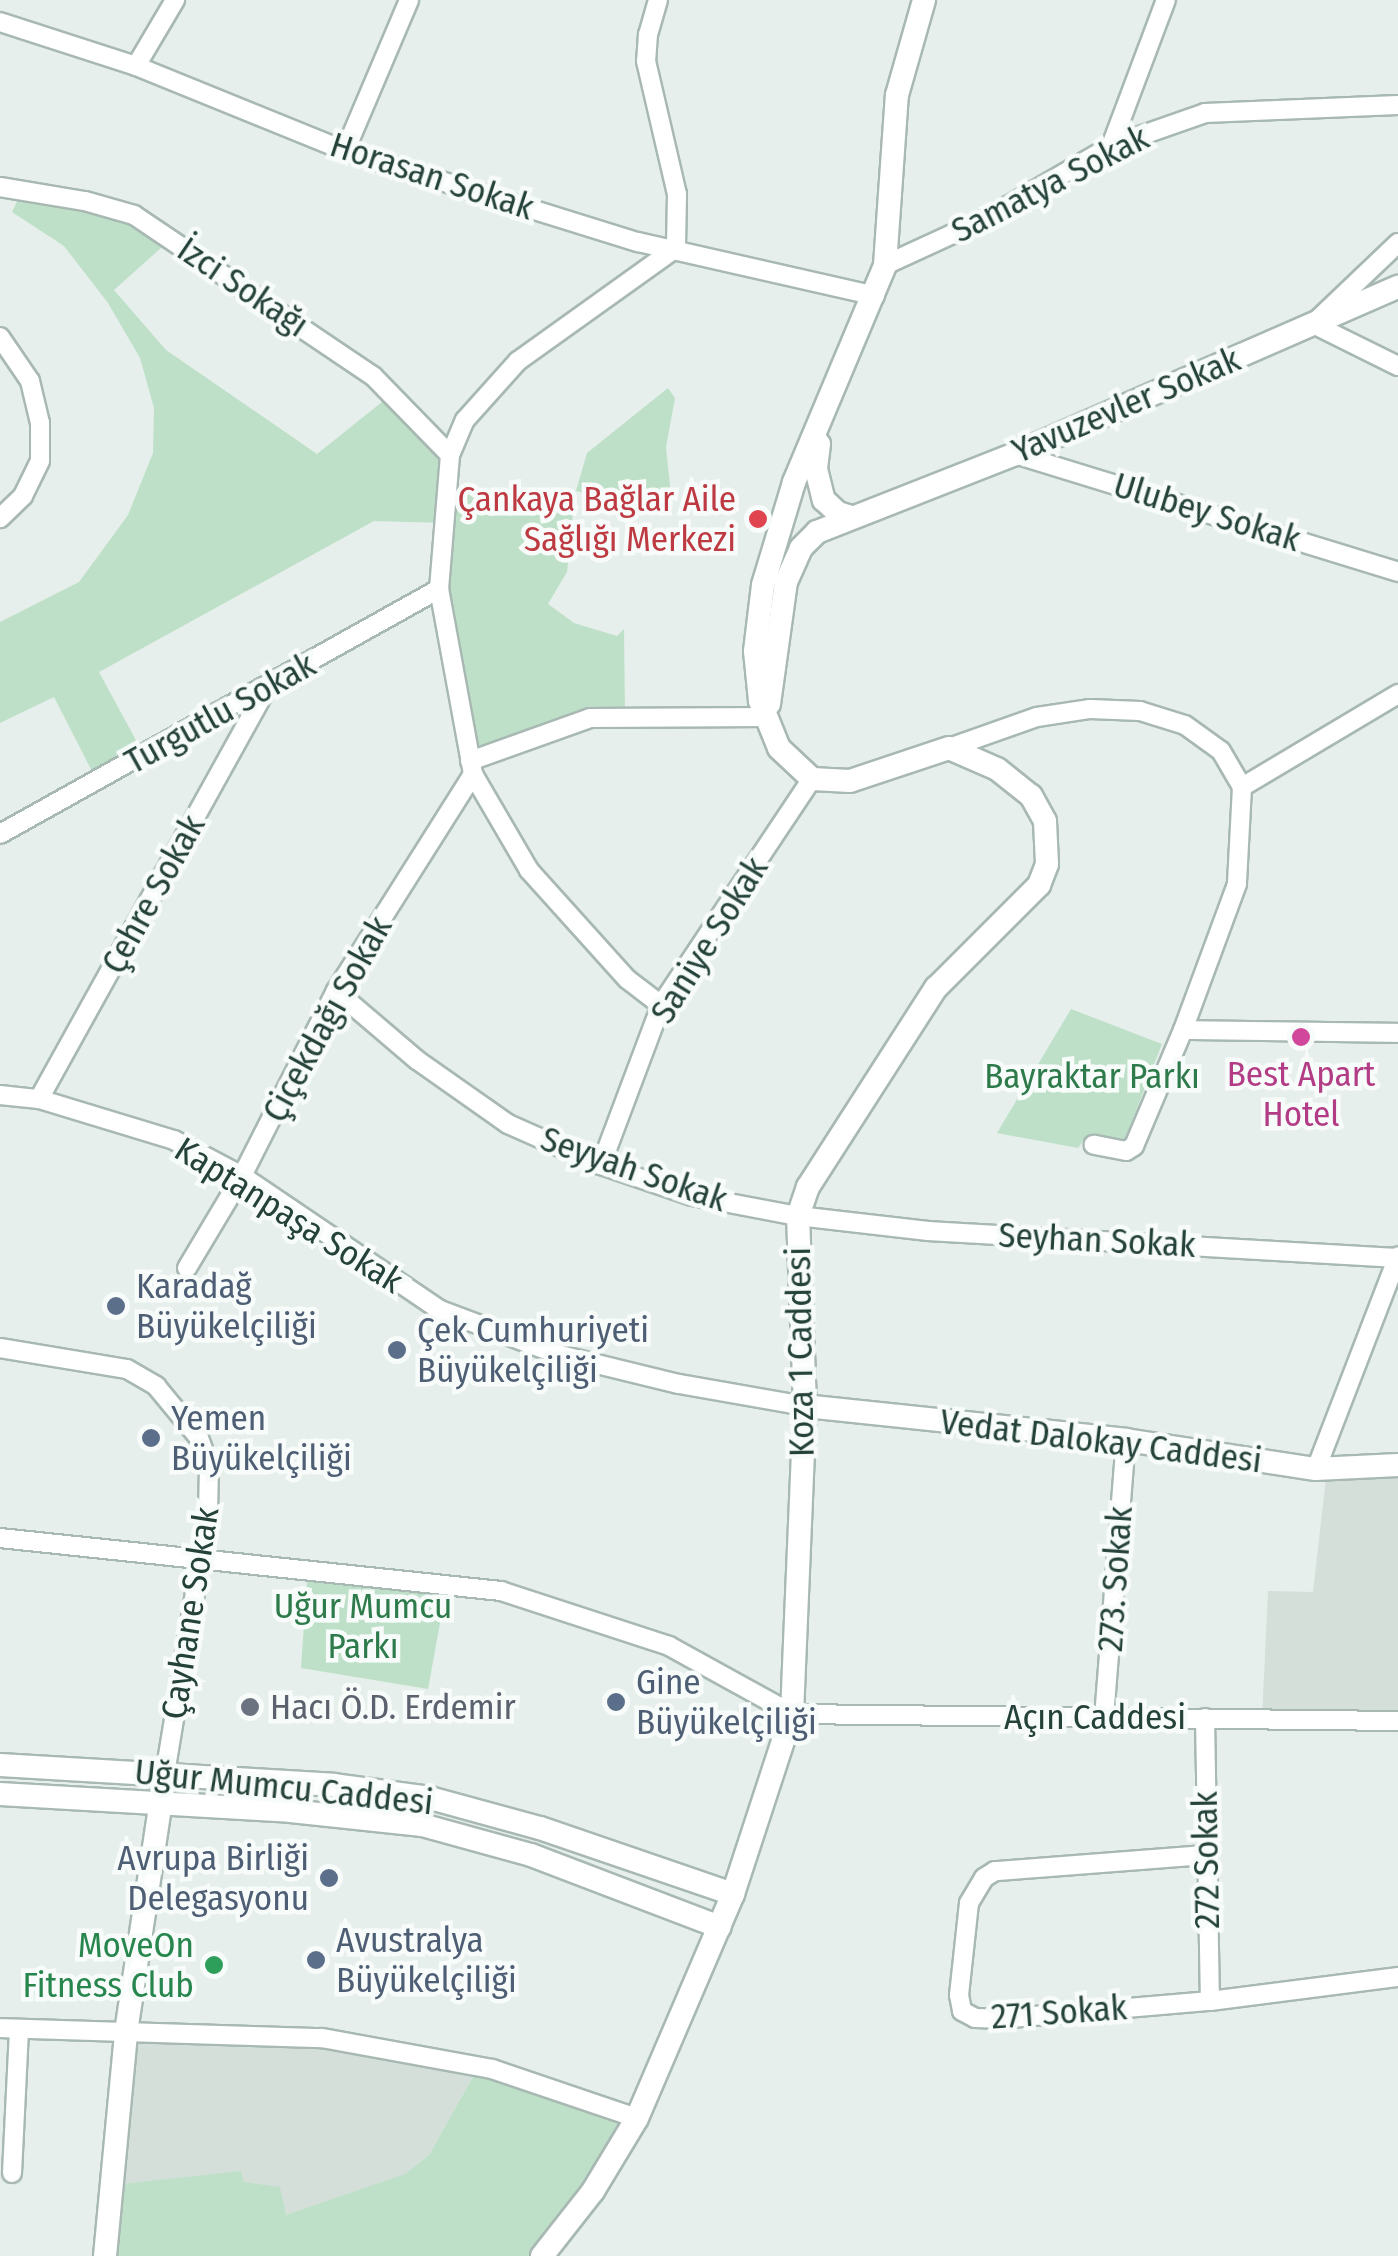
<!DOCTYPE html>
<html>
<head>
<meta charset="utf-8">
<style>
	body { margin:0 }
	#map { position:relative; width:1398px; height:2256px; overflow:hidden; background:#e6efeb; font-family:"Fira Sans Condensed",sans-serif }
	div>[style] { position:absolute }
	.built>* { inset:0; background:#d4dfda }
	.green>* { inset:0; background:#bfe0c8 }
	.roads { filter:drop-shadow(2px 0 #a8b8b2) drop-shadow(-2px 0 #a8b8b2) drop-shadow(0 2px #a8b8b2) drop-shadow(0 -2px #a8b8b2) }
	.street>* { height:18px; margin:-9px; padding:0 9px; transform-origin:9px; border-radius:9px; background:#fff }
	.secondary>* { height:22px; margin:-11px; padding:0 11px; transform-origin:11px; border-radius:11px; background:#fff }
	.dots>* { width:28px; height:28px; translate:-50% -50%; box-sizing:border-box; border:5px solid #f7fbf9; border-radius:50% }
	span { translate:-50% -50%; white-space:nowrap; text-align:center; line-height:1.15; -webkit-text-stroke:9px #f7fbf9; paint-order:stroke }
	.street-label { font-size:35px; color:#24423a }
	.health-label { font-size:35px; color:#be3a42 }
	.right { translate:-100% -50%; text-align:right }
	.hotel-label { font-size:35px; color:#b23c85 }
	.park-label { font-size:35px; color:#2d7a4b }
	.service-label { font-size:35px; color:#4e5e75 }
	.left { translate:0 -50%; text-align:left }
	.worship-label { font-size:35px; color:#5b616d }
	.leisure-label { font-size:35px; color:#27864d }
</style>
</head>
<body>
<div id="map">
	<div class="built">
		<i style="clip-path:polygon(1398px 1465px,1398px 1721px,1262px 1719px,1268px 1591px,1313px 1592px,1327px 1469px)"></i>
		<i style="clip-path:polygon(126px 2032px,296px 2035px,479px 2066px,429px 2155px,405px 2174px,352px 2195px,285px 2215px,113px 2185px)"></i>
	</div>
	<div class="green">
		<i style="clip-path:polygon(22px 191px,85px 201px,171px 239px,114px 290px,166px 350px,317px 454px,392px 394px,450px 455px,448px 487px,574px 502px,567px 572px,548px 604px,574px 623px,617px 636px,624px 629px,625px 716px,470px 761px,439px 589px,444px 523px,374px 521px,99px 672px,144px 755px,97px 781px,54px 697px,0 723px,0 622px,79px 582px,128px 515px,153px 453px,154px 408px,140px 358px,108px 303px,64px 246px,12px 212px)"></i>
		<i style="clip-path:polygon(668px 388px,675px 398px,666px 447px,673px 514px,576px 491px,587px 453px)"></i>
		<i style="clip-path:polygon(1071px 1009px,1162px 1044px,1123px 1144px,1086px 1137px,1078px 1148px,997px 1133px)"></i>
		<i style="clip-path:polygon(308px 1568px,447px 1585px,428px 1689px,301px 1668px)"></i>
		<i style="clip-path:polygon(479px 2066px,637px 2118px,540px 2256px,105px 2256px,113px 2185px,241px 2171px,244px 2182px,280px 2187px,286px 2215px,405px 2174px,429px 2155px)"></i>
	</div>
	<div class="roads">
		<div class="street">
			<i style="left:658px;top:0;width:35px;rotate:106deg"></i>
			<i style="left:648px;top:34px;width:27px;rotate:94deg"></i>
			<i style="left:646px;top:61px;width:137px;rotate:76.9deg"></i>
			<i style="left:677px;top:194px;width:54px;rotate:91.1deg"></i>
			<i style="left:0;top:22px;width:143px;rotate:17.9deg"></i>
			<i style="left:136px;top:66px;width:226px;rotate:22.1deg"></i>
			<i style="left:345px;top:151px;width:307px;rotate:17.3deg"></i>
			<i style="left:638px;top:242px;width:243px;rotate:12.8deg"></i>
			<i style="left:136px;top:66px;width:77px;rotate:-59.4deg"></i>
			<i style="left:1111px;top:146px;width:156px;rotate:-69.4deg"></i>
			<i style="left:345px;top:151px;width:164px;rotate:-67deg"></i>
			<i style="left:0;top:187px;width:86px;rotate:9.4deg"></i>
			<i style="left:85px;top:201px;width:51px;rotate:15.9deg"></i>
			<i style="left:134px;top:215px;width:288px;rotate:34deg"></i>
			<i style="left:373px;top:376px;width:110px;rotate:45.7deg"></i>
			<i style="left:1398px;top:243px;width:117px;rotate:136.4deg"></i>
			<i style="left:1313px;top:324px;width:95px;rotate:26.3deg"></i>
			<i style="left:885px;top:265px;width:112px;rotate:-24.7deg"></i>
			<i style="left:987px;top:218px;width:143px;rotate:-30.1deg"></i>
			<i style="left:1111px;top:146px;width:100px;rotate:-19.3deg"></i>
			<i style="left:1205px;top:113px;width:193px;rotate:-2.4deg"></i>
			<i style="left:0;top:337px;width:53px;rotate:55.7deg"></i>
			<i style="left:30px;top:381px;width:43px;rotate:76.6deg"></i>
			<i style="left:40px;top:423px;width:38px;rotate:90deg"></i>
			<i style="left:40px;top:461px;width:39px;rotate:116deg"></i>
			<i style="left:23px;top:496px;width:32px;rotate:136deg"></i>
			<i style="left:1015px;top:454px;width:401px;rotate:17.1deg"></i>
			<i style="left:949px;top:748px;width:93px;rotate:-19.4deg"></i>
			<i style="left:1037px;top:717px;width:54px;rotate:-8.6deg"></i>
			<i style="left:1090px;top:709px;width:50px;rotate:2.3deg"></i>
			<i style="left:1140px;top:711px;width:47px;rotate:17.3deg"></i>
			<i style="left:1185px;top:725px;width:44px;rotate:35.8deg"></i>
			<i style="left:1221px;top:751px;width:42px;rotate:59.7deg"></i>
			<i style="left:1242px;top:787px;width:97px;rotate:93deg"></i>
			<i style="left:1237px;top:884px;width:156px;rotate:110.3deg"></i>
			<i style="left:1183px;top:1030px;width:126px;rotate:112.9deg"></i>
			<i style="left:1134px;top:1146px;width:9px;rotate:148deg"></i>
			<i style="left:1126px;top:1151px;width:33px;rotate:-169deg"></i>
			<i style="left:470px;top:761px;width:127px;rotate:-19.7deg"></i>
			<i style="left:590px;top:718px;width:177px;rotate:-0.3deg"></i>
			<i style="left:1242px;top:787px;width:182px;rotate:-30.8deg"></i>
			<i style="left:0;top:834px;width:503px;rotate:-29.17deg"></i>
			<i style="left:336px;top:991px;width:106px;rotate:40.4deg"></i>
			<i style="left:417px;top:1060px;width:111px;rotate:35.1deg"></i>
			<i style="left:508px;top:1124px;width:102px;rotate:23.8deg"></i>
			<i style="left:601px;top:1165px;width:96px;rotate:18.8deg"></i>
			<i style="left:692px;top:1196px;width:108px;rotate:10.7deg"></i>
			<i style="left:798px;top:1216px;width:131px;rotate:6.6deg"></i>
			<i style="left:928px;top:1231px;width:471px;rotate:3.3deg"></i>
			<i style="left:661px;top:1005px;width:43px;rotate:-142.6deg"></i>
			<i style="left:627px;top:979px;width:147px;rotate:-132deg"></i>
			<i style="left:529px;top:870px;width:111px;rotate:-120.3deg"></i>
			<i style="left:473px;top:774px;width:188px;rotate:-100.4deg"></i>
			<i style="left:439px;top:589px;width:134px;rotate:-85.3deg"></i>
			<i style="left:450px;top:455px;width:38px;rotate:-67deg"></i>
			<i style="left:465px;top:420px;width:79px;rotate:-48.1deg"></i>
			<i style="left:518px;top:361px;width:194px;rotate:-35.6deg"></i>
			<i style="left:1183px;top:1030px;width:215px;rotate:0.8deg"></i>
			<i style="left:0;top:1095px;width:39px;rotate:6deg"></i>
			<i style="left:39px;top:1099px;width:141px;rotate:16.9deg"></i>
			<i style="left:174px;top:1140px;width:77px;rotate:27.9deg"></i>
			<i style="left:242px;top:1176px;width:239px;rotate:34.1deg"></i>
			<i style="left:440px;top:1310px;width:128px;rotate:20.6deg"></i>
			<i style="left:560px;top:1355px;width:122px;rotate:13.7deg"></i>
			<i style="left:679px;top:1384px;width:128px;rotate:9.9deg"></i>
			<i style="left:39px;top:1099px;width:469px;rotate:-61deg"></i>
			<i style="left:601px;top:1165px;width:171px;rotate:-69.4deg"></i>
			<i style="left:661px;top:1005px;width:272px;rotate:-56.3deg"></i>
			<i style="left:187px;top:1268px;width:107px;rotate:-59.1deg"></i>
			<i style="left:242px;top:1176px;width:208px;rotate:-63.1deg"></i>
			<i style="left:336px;top:991px;width:257px;rotate:-57.7deg"></i>
			<i style="left:0;top:1348px;width:129px;rotate:9.4deg"></i>
			<i style="left:127px;top:1369px;width:34px;rotate:30deg"></i>
			<i style="left:156px;top:1386px;width:67px;rotate:50.4deg"></i>
			<i style="left:199px;top:1438px;width:30px;rotate:70deg"></i>
			<i style="left:209px;top:1466px;width:48px;rotate:91.2deg"></i>
			<i style="left:208px;top:1514px;width:264px;rotate:99.4deg"></i>
			<i style="left:1316px;top:1469px;width:228px;rotate:-68.9deg"></i>
			<i style="left:0;top:1538px;width:504px;rotate:6.04deg"></i>
			<i style="left:501px;top:1591px;width:177px;rotate:18.1deg"></i>
			<i style="left:669px;top:1646px;width:141px;rotate:28.9deg"></i>
			<i style="left:792px;top:1714px;width:606px;rotate:0.66deg"></i>
			<i style="left:1104px;top:1718px;width:279px;rotate:-85.5deg"></i>
			<i style="left:1205px;top:1718px;width:283px;rotate:89deg"></i>
			<i style="left:1205px;top:1855px;width:211px;rotate:175.6deg"></i>
			<i style="left:995px;top:1871px;width:13px;rotate:148deg"></i>
			<i style="left:984px;top:1878px;width:29px;rotate:121deg"></i>
			<i style="left:969px;top:1903px;width:93px;rotate:96.2deg"></i>
			<i style="left:959px;top:1995px;width:16px;rotate:79deg"></i>
			<i style="left:962px;top:2011px;width:15px;rotate:28deg"></i>
			<i style="left:975px;top:2018px;width:24px;rotate:2deg"></i>
			<i style="left:999px;top:2019px;width:212px;rotate:-4.9deg"></i>
			<i style="left:1210px;top:2001px;width:190px;rotate:-7.3deg"></i>
			<i style="left:0;top:2028px;width:322px;rotate:1.8deg"></i>
			<i style="left:322px;top:2038px;width:173px;rotate:10.3deg"></i>
			<i style="left:492px;top:2069px;width:153px;rotate:18.7deg"></i>
			<i style="left:12px;top:2173px;width:144px;rotate:-87.2deg"></i>
		</div>
		<div class="secondary">
			<i style="left:819px;top:444px;width:25px;rotate:97deg"></i>
			<i style="left:816px;top:469px;width:32px;rotate:76deg"></i>
			<i style="left:824px;top:500px;width:19px;rotate:43deg"></i>
			<i style="left:838px;top:513px;width:14px;rotate:17deg"></i>
			<i style="left:769px;top:704px;width:123px;rotate:-82.1deg"></i>
			<i style="left:786px;top:582px;width:37px;rotate:-66deg"></i>
			<i style="left:801px;top:548px;width:23px;rotate:-45deg"></i>
			<i style="left:817px;top:532px;width:213px;rotate:-21.5deg"></i>
			<i style="left:1015px;top:454px;width:418px;rotate:-23.6deg"></i>
			<i style="left:805px;top:1406px;width:323px;rotate:6deg"></i>
			<i style="left:1126px;top:1440px;width:192px;rotate:8.7deg"></i>
			<i style="left:1316px;top:1469px;width:82px;rotate:-2.8deg"></i>
			<i style="left:0;top:1765px;width:334px;rotate:3.4deg"></i>
			<i style="left:333px;top:1785px;width:98px;rotate:7.6deg"></i>
			<i style="left:430px;top:1798px;width:114px;rotate:15.3deg"></i>
			<i style="left:540px;top:1828px;width:204px;rotate:18.9deg"></i>
			<i style="left:0;top:1794px;width:281px;rotate:3.3deg"></i>
			<i style="left:281px;top:1810px;width:142px;rotate:6.1deg"></i>
			<i style="left:422px;top:1825px;width:113px;rotate:15.4deg"></i>
			<i style="left:531px;top:1855px;width:202px;rotate:20.9deg"></i>
			<i style="left:105px;top:2256px;width:225px;rotate:-84.6deg"></i>
			<i style="left:126px;top:2032px;width:247px;rotate:-81.4deg"></i>
			<i style="left:542px;top:2256px;width:83px;rotate:-51.9deg"></i>
			<i style="left:593px;top:2191px;width:85px;rotate:-58.9deg"></i>
			<i style="left:637px;top:2118px;width:244px;rotate:-66.8deg"></i>
			<i style="left:733px;top:1894px;width:189px;rotate:-71.9deg"></i>
			<i style="left:792px;top:1714px;width:308px;rotate:-87.6deg"></i>
			<i style="left:805px;top:1406px;width:190px;rotate:-92.1deg"></i>
			<i style="left:798px;top:1216px;width:31px;rotate:-71deg"></i>
			<i style="left:808px;top:1187px;width:237px;rotate:-57.3deg"></i>
			<i style="left:936px;top:988px;width:146px;rotate:-45deg"></i>
			<i style="left:1039px;top:885px;width:22px;rotate:-69deg"></i>
			<i style="left:1047px;top:864px;width:43px;rotate:-92.7deg"></i>
			<i style="left:1045px;top:821px;width:29px;rotate:-119deg"></i>
			<i style="left:1031px;top:796px;width:43px;rotate:-141.5deg"></i>
			<i style="left:997px;top:769px;width:52px;rotate:-156.4deg"></i>
			<i style="left:949px;top:748px;width:104px;rotate:161.6deg"></i>
			<i style="left:850px;top:781px;width:38px;rotate:-177deg"></i>
			<i style="left:812px;top:779px;width:45px;rotate:-136.8deg"></i>
			<i style="left:779px;top:748px;width:51px;rotate:-112deg"></i>
			<i style="left:760px;top:701px;width:50px;rotate:-95.7deg"></i>
			<i style="left:755px;top:651px;width:66px;rotate:-83.1deg"></i>
			<i style="left:763px;top:585px;width:108px;rotate:-73.2deg"></i>
			<i style="left:794px;top:482px;width:235px;rotate:-67.2deg"></i>
			<i style="left:885px;top:265px;width:170px;rotate:-86deg"></i>
			<i style="left:897px;top:95px;width:99px;rotate:-74.1deg"></i>
		</div>
	</div>
	<div class="dots">
		<i style="left:758px;top:519px;background:#e0444e"></i>
		<i style="left:1301px;top:1037px;background:#d1479c"></i>
		<i style="left:116px;top:1306px;background:#5c6f8a"></i>
		<i style="left:397px;top:1350px;background:#5c6f8a"></i>
		<i style="left:151px;top:1438px;background:#5c6f8a"></i>
		<i style="left:616px;top:1702px;background:#5c6f8a"></i>
		<i style="left:250px;top:1707px;background:#6b7280"></i>
		<i style="left:329px;top:1878px;background:#5c6f8a"></i>
		<i style="left:316px;top:1960px;background:#5c6f8a"></i>
		<i style="left:214px;top:1965px;background:#2e9e5b"></i>
	</div>
	<div class="street-label">
		<span style="left:432px;top:176px;rotate:18deg">Horasan Sokak</span>
		<span style="left:1050px;top:184px;rotate:-27deg">Samatya Sokak</span>
		<span style="left:243px;top:287px;rotate:34deg">İzci Sokağı</span>
		<span style="left:1126px;top:405px;rotate:-23deg">Yavuzevler Sokak</span>
		<span style="left:1207px;top:512px;rotate:17deg">Ulubey Sokak</span>
		<span style="left:220px;top:713px;rotate:-29deg">Turgutlu Sokak</span>
		<span style="left:153px;top:894px;rotate:-61deg">Çehre Sokak</span>
		<span style="left:709px;top:940px;rotate:-58deg">Saniye Sokak</span>
		<span style="left:327px;top:1019px;rotate:-61deg">Çiçekdağı Sokak</span>
		<span style="left:634px;top:1169px;rotate:19deg">Seyyah Sokak</span>
		<span style="left:289px;top:1215px;rotate:32deg">Kaptanpaşa Sokak</span>
		<span style="left:1097px;top:1240px;rotate:3deg">Seyhan Sokak</span>
		<span style="left:800px;top:1352px;rotate:-91deg">Koza 1 Caddesi</span>
		<span style="left:1101px;top:1441px;rotate:7deg">Vedat Dalokay Caddesi</span>
		<span style="left:1115px;top:1579px;rotate:-86deg">273. Sokak</span>
		<span style="left:190px;top:1613px;rotate:-81deg">Çayhane Sokak</span>
		<span style="left:1095px;top:1717px">Açın Caddesi</span>
		<span style="left:284px;top:1787px;rotate:6deg">Uğur Mumcu Caddesi</span>
		<span style="left:1206px;top:1860px;rotate:-91deg">272 Sokak</span>
		<span style="left:1059px;top:2012px;rotate:-4deg">271 Sokak</span>
	</div>
	<div class="health-label">
		<span class="right" style="left:736px;top:519px">Çankaya Bağlar Aile<br>Sağlığı Merkezi</span>
	</div>
	<div class="hotel-label">
		<span style="left:1301px;top:1094px">Best Apart<br>Hotel</span>
	</div>
	<div class="park-label">
		<span style="left:1092px;top:1076px">Bayraktar Parkı</span>
		<span style="left:363px;top:1626px">Uğur Mumcu<br>Parkı</span>
	</div>
	<div class="service-label">
		<span class="left" style="left:136px;top:1306px">Karadağ<br>Büyükelçiliği</span>
		<span class="left" style="left:417px;top:1350px">Çek Cumhuriyeti<br>Büyükelçiliği</span>
		<span class="left" style="left:171px;top:1438px">Yemen<br>Büyükelçiliği</span>
		<span class="left" style="left:636px;top:1702px">Gine<br>Büyükelçiliği</span>
		<span class="right" style="left:309px;top:1878px">Avrupa Birliği<br>Delegasyonu</span>
		<span class="left" style="left:336px;top:1960px">Avustralya<br>Büyükelçiliği</span>
	</div>
	<div class="worship-label">
		<span class="left" style="left:270px;top:1707px">Hacı Ö.D. Erdemir</span>
	</div>
	<div class="leisure-label">
		<span class="right" style="left:194px;top:1965px">MoveOn<br>Fitness Club</span>
	</div>
</div>
</body>
</html>
